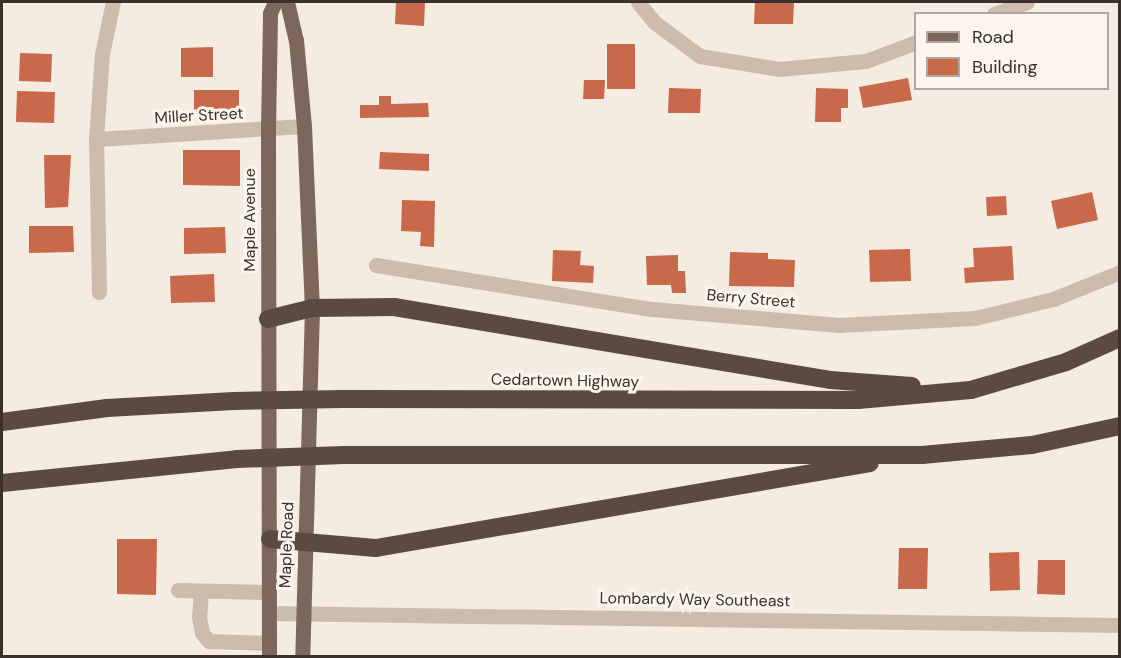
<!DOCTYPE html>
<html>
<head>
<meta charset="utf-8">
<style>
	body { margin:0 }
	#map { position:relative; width:1121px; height:658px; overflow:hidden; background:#f4ebe1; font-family:"DM Sans",sans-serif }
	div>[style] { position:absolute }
	.building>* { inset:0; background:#c8694b }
	.minor>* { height:15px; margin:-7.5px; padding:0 7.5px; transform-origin:7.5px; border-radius:7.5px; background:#cdbbac }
	.major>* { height:15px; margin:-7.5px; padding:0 7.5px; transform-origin:7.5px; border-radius:7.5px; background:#7d675c }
	.highway>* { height:18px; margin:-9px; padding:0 9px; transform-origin:9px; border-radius:9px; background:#5c4a42 }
	.highway-bridge>* { height:18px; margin:-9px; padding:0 9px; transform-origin:9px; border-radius:9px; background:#5c4a42 }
	span { translate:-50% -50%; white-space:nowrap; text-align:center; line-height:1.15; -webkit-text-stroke:6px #fbf5ee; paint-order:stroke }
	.street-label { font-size:16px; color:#3b302b }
	.frame { position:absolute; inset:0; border:3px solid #3b302b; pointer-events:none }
	.legend { position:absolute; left:914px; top:12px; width:195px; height:78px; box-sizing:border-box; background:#fbf5ee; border:2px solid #aea6a0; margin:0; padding:8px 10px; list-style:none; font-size:18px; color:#3b302b }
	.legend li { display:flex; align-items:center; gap:12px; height:30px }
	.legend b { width:30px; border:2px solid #aea6a0 }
</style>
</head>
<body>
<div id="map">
	<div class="building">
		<i style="clip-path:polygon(396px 2px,425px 2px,424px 26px,395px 24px)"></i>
		<i style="clip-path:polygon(755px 2px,794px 2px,793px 24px,754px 24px)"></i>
		<i style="clip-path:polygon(607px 44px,635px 44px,635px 89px,607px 89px)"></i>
		<i style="clip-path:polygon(213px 47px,213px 77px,181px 77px,181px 48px)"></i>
		<i style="clip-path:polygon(20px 53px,52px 54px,51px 82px,19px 81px)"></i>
		<i style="clip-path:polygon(908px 78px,912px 100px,863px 108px,859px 87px)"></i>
		<i style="clip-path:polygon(584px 80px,605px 80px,604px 99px,583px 99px)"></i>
		<i style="clip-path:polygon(669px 88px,701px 89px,700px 113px,668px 113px)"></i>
		<i style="clip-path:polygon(816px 88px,848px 89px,848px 108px,841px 108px,841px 122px,815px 122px)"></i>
		<i style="clip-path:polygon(194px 90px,239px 90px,239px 118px,194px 117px)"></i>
		<i style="clip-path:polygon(17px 91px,55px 92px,54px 123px,16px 122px)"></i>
		<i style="clip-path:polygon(379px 96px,391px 96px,391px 104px,428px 103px,429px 117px,360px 118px,360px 105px,379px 105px)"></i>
		<i style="clip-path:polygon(183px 150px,240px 150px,240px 186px,183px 185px)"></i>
		<i style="clip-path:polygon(380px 152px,429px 154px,429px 171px,379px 169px)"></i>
		<i style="clip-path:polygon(44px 155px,71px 155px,68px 207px,45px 208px)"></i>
		<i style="clip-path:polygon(1092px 192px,1098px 220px,1057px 229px,1051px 201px)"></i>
		<i style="clip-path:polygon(1006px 196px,1007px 215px,987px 216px,986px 197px)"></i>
		<i style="clip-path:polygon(402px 200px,435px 201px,434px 247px,420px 246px,421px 232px,401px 231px)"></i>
		<i style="clip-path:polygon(29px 226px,73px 226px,74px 252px,29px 253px)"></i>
		<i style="clip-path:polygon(225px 227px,226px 253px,184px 254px,184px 228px)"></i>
		<i style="clip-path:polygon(1012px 246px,1014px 280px,965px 283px,964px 268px,974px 267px,973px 248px)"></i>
		<i style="clip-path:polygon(910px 249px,911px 281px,870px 282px,869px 250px)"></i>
		<i style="clip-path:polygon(553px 250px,581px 251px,580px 265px,594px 266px,593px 283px,552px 281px)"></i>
		<i style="clip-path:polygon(730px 252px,768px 253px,768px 259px,795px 260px,794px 287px,729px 286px)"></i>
		<i style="clip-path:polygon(678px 255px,678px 271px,685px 271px,686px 293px,672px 293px,671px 285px,647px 285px,646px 256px)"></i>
		<i style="clip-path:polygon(214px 274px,215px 302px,171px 303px,170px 276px)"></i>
		<i style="clip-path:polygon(117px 539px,157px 539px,156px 595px,117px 594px)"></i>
		<i style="clip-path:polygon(899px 548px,928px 548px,927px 589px,898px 589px)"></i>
		<i style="clip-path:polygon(1019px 552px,1020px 590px,990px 591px,989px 553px)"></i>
		<i style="clip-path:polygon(1038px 560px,1065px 560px,1065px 595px,1037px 594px)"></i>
	</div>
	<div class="minor">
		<i style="left:638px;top:2px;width:26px;rotate:51deg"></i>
		<i style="left:654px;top:22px;width:57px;rotate:36.5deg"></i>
		<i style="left:700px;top:56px;width:80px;rotate:9.3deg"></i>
		<i style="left:779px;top:69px;width:87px;rotate:-5.3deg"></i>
		<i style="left:866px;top:61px;width:53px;rotate:-20.8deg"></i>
		<i style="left:994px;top:14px;width:35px;rotate:-20deg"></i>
		<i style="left:96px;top:139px;width:208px;rotate:-3.6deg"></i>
		<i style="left:376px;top:265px;width:279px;rotate:9.1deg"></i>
		<i style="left:652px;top:309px;width:187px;rotate:4.9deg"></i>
		<i style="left:838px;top:325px;width:137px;rotate:-2.9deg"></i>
		<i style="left:975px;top:318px;width:80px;rotate:-13.7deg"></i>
		<i style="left:1053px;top:299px;width:72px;rotate:-21.9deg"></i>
		<i style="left:99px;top:292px;width:153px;rotate:-91.1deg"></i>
		<i style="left:96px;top:139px;width:85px;rotate:-86deg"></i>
		<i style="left:102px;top:54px;width:53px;rotate:-78.1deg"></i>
		<i style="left:178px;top:590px;width:91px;rotate:1.3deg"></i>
		<i style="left:201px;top:591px;width:26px;rotate:94deg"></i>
		<i style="left:199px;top:617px;width:16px;rotate:79deg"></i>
		<i style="left:202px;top:633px;width:11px;rotate:49deg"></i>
		<i style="left:209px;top:641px;width:60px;rotate:1.9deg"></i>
		<i style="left:269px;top:613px;width:851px;rotate:0.81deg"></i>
	</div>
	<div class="major">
		<i style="left:287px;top:2px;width:39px;rotate:77deg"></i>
		<i style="left:296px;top:40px;width:86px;rotate:84.7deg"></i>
		<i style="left:304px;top:126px;width:182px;rotate:87.5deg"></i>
		<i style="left:312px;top:308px;width:348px;rotate:91.6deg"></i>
		<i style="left:269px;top:656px;width:526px;rotate:-90.11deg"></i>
		<i style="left:268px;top:130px;width:117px;rotate:-89deg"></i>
		<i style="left:270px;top:13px;width:12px;rotate:-66deg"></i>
	</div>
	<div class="highway">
		<i style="left:268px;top:319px;width:45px;rotate:-14deg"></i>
		<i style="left:312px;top:308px;width:82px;rotate:-0.7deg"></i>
		<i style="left:394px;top:307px;width:442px;rotate:9.5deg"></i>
		<i style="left:830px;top:380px;width:82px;rotate:4.2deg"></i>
		<i style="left:343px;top:399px;width:515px;rotate:0.11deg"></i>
		<i style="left:858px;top:400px;width:113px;rotate:-5.1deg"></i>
		<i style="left:971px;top:390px;width:99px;rotate:-16.4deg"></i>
		<i style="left:1066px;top:362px;width:59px;rotate:-24deg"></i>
		<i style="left:2px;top:422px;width:106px;rotate:-7.6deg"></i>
		<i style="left:107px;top:408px;width:127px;rotate:-3.2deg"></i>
		<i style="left:344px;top:455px;width:578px"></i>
		<i style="left:922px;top:455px;width:110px;rotate:-5.2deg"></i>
		<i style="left:1032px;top:445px;width:90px;rotate:-12.2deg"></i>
		<i style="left:2px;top:483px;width:236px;rotate:-5.8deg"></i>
		<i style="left:270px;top:539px;width:106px;rotate:4.9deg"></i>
		<i style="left:376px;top:548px;width:501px;rotate:-9.76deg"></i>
	</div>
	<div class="highway-bridge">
		<i style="left:234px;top:401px;width:109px;rotate:-1.1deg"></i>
		<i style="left:237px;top:459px;width:107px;rotate:-2.1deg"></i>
	</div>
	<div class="street-label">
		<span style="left:199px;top:116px;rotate:-3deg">Miller Street</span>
		<span style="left:250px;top:220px;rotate:-90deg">Maple Avenue</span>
		<span style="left:751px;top:299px;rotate:5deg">Berry Street</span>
		<span style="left:565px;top:381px;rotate:1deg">Cedartown Highway</span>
		<span style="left:287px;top:545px;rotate:-88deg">Maple Road</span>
		<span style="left:695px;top:600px;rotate:1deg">Lombardy Way Southeast</span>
	</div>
	<div class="frame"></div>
	<ul class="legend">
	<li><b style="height:8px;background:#7d675c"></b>Road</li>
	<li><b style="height:16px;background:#c8694b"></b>Building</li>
	</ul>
</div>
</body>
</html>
